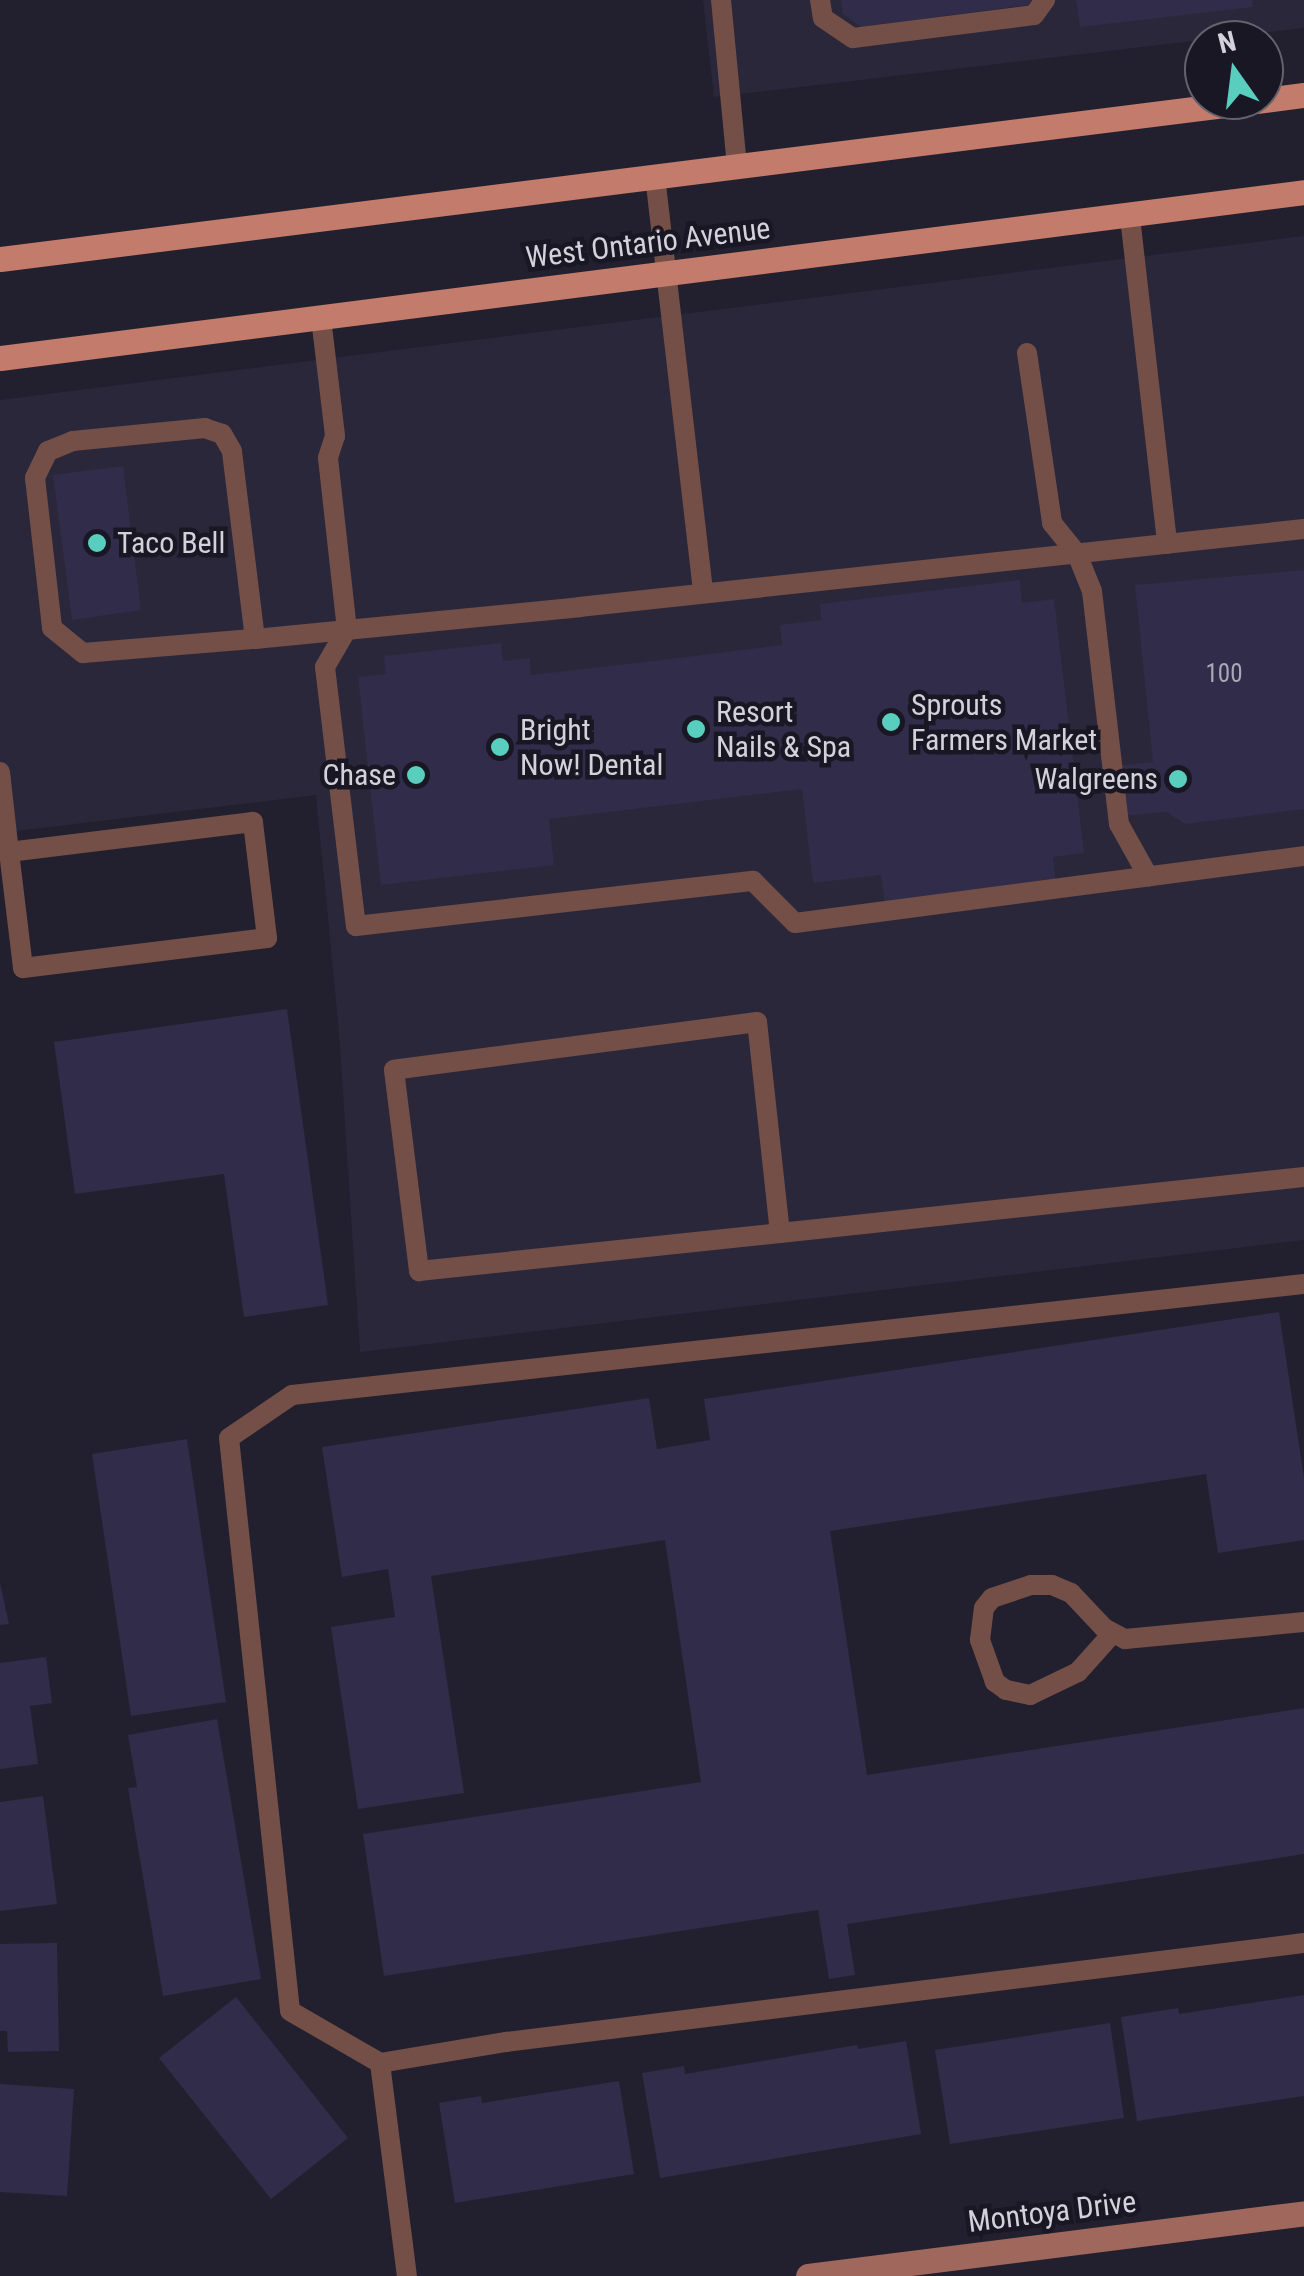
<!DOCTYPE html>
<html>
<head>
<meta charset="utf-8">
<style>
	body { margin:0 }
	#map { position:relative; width:1304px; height:2276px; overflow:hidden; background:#22202e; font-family:"Roboto Condensed",sans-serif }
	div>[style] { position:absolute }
	.built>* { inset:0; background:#2a273b }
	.building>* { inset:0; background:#312c49 }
	.lane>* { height:20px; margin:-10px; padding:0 10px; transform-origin:10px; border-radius:10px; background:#734f47 }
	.secondary>* { height:25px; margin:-12.5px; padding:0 12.5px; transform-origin:12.5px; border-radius:12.5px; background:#a0685c }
	.primary>* { height:25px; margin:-12.5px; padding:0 12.5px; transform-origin:12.5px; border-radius:12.5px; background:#c37b6b }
	.dots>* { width:28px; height:28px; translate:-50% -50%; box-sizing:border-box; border:5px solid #191724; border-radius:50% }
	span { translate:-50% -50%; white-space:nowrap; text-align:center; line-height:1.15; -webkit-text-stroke:9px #191724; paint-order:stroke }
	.number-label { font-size:25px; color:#aaa8b6 }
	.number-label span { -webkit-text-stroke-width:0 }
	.street-label { font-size:30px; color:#d3d2db }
	.poi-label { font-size:30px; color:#d3d2db }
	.left { translate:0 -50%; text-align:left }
	.right { translate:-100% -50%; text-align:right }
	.north { position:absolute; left:1184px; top:20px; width:100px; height:100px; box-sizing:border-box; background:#191724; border:2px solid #63626d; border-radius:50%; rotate:346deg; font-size:28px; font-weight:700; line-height:40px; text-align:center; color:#d3d2db }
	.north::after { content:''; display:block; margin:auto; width:35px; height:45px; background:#59cebe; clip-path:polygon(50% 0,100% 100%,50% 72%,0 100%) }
</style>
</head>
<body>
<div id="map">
	<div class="built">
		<i style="clip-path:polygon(703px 0,1304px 0,1304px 28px,714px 97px)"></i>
		<i style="clip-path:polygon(1304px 236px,1304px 1240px,360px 1352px,339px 1031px,316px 795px,0 833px,0 400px)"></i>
	</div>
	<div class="building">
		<i style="clip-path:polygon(841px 0,1032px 0,1028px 5px,861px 27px,843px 14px)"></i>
		<i style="clip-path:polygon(1076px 0,1252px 0,1253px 7px,1080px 27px)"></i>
		<i style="clip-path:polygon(123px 466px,141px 610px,72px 620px,53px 475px)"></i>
		<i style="clip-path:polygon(1304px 570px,1304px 809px,1185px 824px,1167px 812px,1121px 816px,1115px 766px,1153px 762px,1135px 585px)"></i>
		<i style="clip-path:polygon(1020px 580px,1022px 603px,1054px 599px,1084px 853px,1053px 857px,1056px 883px,885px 904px,881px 875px,813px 883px,802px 789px,549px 819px,554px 865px,381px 885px,358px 677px,386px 674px,384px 656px,501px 643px,503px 661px,530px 658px,531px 675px,670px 659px,782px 645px,780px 625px,821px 620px,820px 604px)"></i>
		<i style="clip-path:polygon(287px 1009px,328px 1305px,244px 1317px,224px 1174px,75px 1194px,54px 1042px)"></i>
		<i style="clip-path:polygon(1279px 1312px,1304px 1478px,1304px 1540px,1218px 1553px,1206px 1474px,830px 1531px,867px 1775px,1304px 1708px,1304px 1854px,847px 1924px,855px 1975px,829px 1979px,818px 1910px,384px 1976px,363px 1834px,701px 1782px,665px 1540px,431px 1576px,464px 1793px,358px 1809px,331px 1627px,395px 1617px,388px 1569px,342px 1577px,322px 1447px,649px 1398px,657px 1449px,710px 1440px,704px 1399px)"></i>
		<i style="clip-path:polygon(187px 1439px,226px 1702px,131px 1716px,92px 1454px)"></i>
		<i style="clip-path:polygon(0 1583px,9px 1624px,0 1625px)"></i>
		<i style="clip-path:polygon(46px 1657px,52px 1703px,30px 1706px,38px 1764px,0 1769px,0 1663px)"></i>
		<i style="clip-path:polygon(217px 1719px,261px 1979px,163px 1996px,128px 1788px,137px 1787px,128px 1735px)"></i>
		<i style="clip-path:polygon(43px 1796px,57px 1904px,0 1911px,0 1802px)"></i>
		<i style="clip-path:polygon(57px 1943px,59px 2051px,8px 2052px,7px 2031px,0 2031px,0 1944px)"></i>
		<i style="clip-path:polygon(1304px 1995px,1304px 2096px,1137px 2121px,1121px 2017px,1178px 2008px,1179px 2014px)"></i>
		<i style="clip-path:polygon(236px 1997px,348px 2138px,271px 2199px,159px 2058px)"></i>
		<i style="clip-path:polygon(1110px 2023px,1124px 2118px,950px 2144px,935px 2050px)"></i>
		<i style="clip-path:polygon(906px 2041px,921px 2134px,660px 2178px,642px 2073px,684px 2066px,685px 2074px,857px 2045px,858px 2049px)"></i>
		<i style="clip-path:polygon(619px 2081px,634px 2174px,455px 2203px,439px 2103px,481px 2096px,482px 2103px)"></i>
		<i style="clip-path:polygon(0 2084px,74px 2089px,67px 2196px,0 2192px)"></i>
	</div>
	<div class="lane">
		<i style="left:721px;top:0;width:167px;rotate:84.5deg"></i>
		<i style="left:820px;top:0;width:18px;rotate:81deg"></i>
		<i style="left:823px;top:18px;width:36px;rotate:34deg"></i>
		<i style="left:853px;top:38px;width:182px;rotate:-7.2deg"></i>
		<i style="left:1034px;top:15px;width:19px;rotate:-54deg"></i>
		<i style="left:655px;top:176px;width:419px;rotate:83.4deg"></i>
		<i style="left:1130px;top:217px;width:329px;rotate:83.5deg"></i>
		<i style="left:321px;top:318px;width:119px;rotate:83.2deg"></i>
		<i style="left:335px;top:436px;width:23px;rotate:108deg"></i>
		<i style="left:328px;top:458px;width:172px;rotate:83.7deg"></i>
		<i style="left:347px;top:629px;width:44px;rotate:120.1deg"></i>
		<i style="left:325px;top:667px;width:261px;rotate:83.2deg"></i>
		<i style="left:356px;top:926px;width:400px;rotate:-6.5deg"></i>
		<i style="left:753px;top:881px;width:59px;rotate:45deg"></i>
		<i style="left:795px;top:923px;width:513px;rotate:-7.5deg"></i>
		<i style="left:1027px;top:353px;width:172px;rotate:81.6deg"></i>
		<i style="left:1052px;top:523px;width:40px;rotate:51deg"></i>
		<i style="left:1077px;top:554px;width:40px;rotate:68deg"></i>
		<i style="left:1092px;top:591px;width:235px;rotate:83.4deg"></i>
		<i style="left:1119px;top:824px;width:60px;rotate:60.9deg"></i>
		<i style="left:255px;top:639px;width:189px;rotate:-97deg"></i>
		<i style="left:232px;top:451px;width:20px;rotate:-120deg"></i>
		<i style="left:222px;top:434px;width:18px;rotate:-161deg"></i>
		<i style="left:205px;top:428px;width:133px;rotate:174.4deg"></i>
		<i style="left:73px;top:441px;width:27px;rotate:158deg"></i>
		<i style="left:48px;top:451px;width:30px;rotate:116deg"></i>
		<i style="left:35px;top:478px;width:151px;rotate:83.5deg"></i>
		<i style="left:52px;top:628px;width:40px;rotate:39deg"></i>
		<i style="left:83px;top:653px;width:173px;rotate:-4.7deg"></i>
		<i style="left:255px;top:639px;width:326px;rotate:-5.6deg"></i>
		<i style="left:579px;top:607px;width:729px;rotate:-6.14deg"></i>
		<i style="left:0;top:772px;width:81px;rotate:83.6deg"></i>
		<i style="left:9px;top:852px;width:117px;rotate:83.1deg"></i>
		<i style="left:23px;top:968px;width:246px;rotate:-7deg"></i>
		<i style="left:267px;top:938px;width:117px;rotate:-96.9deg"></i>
		<i style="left:253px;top:822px;width:246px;rotate:173deg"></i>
		<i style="left:780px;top:1233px;width:212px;rotate:-96.2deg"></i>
		<i style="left:757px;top:1022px;width:366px;rotate:172.5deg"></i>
		<i style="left:394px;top:1070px;width:203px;rotate:82.9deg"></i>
		<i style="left:419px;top:1271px;width:363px;rotate:-6deg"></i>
		<i style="left:780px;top:1233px;width:527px;rotate:-6.1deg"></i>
		<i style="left:1304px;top:1284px;width:1018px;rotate:173.74deg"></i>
		<i style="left:292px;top:1395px;width:76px;rotate:145.7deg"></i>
		<i style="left:229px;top:1438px;width:576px;rotate:83.92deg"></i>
		<i style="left:290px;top:2011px;width:104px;rotate:30deg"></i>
		<i style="left:380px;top:2063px;width:128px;rotate:-9.5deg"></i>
		<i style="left:506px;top:2042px;width:804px;rotate:-7.07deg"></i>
		<i style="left:1112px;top:1634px;width:51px;rotate:131.8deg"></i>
		<i style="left:1078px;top:1672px;width:53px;rotate:154.4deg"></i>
		<i style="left:1030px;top:1695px;width:25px;rotate:-168deg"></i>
		<i style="left:1006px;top:1690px;width:14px;rotate:-144deg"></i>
		<i style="left:995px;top:1682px;width:45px;rotate:-109.7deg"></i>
		<i style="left:980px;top:1640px;width:32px;rotate:-83deg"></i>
		<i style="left:984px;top:1608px;width:13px;rotate:-51deg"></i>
		<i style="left:992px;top:1598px;width:41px;rotate:-18.4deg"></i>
		<i style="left:1031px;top:1585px;width:21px"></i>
		<i style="left:1052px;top:1585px;width:21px;rotate:23deg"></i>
		<i style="left:1071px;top:1593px;width:48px;rotate:46.7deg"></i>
		<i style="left:1104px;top:1628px;width:24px;rotate:28deg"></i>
		<i style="left:1125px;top:1639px;width:180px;rotate:-5.4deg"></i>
		<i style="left:380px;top:2063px;width:215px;rotate:82.8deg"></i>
	</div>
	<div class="secondary">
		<i style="left:808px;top:2276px;width:500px;rotate:-7.2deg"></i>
	</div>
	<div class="primary">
		<i style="left:0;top:259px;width:1314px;rotate:-7.17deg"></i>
		<i style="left:0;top:358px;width:1315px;rotate:-7.25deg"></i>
	</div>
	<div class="dots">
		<i style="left:97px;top:543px;background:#59cebe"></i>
		<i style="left:891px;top:722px;background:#59cebe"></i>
		<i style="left:696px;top:729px;background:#59cebe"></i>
		<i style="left:500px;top:747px;background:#59cebe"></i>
		<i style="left:416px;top:775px;background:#59cebe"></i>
		<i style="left:1178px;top:779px;background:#59cebe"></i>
	</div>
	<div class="number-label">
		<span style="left:1224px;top:674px">100</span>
	</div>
	<div class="street-label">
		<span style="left:648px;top:243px;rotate:-7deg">West Ontario Avenue</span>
		<span style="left:1052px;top:2212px;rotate:-7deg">Montoya Drive</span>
	</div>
	<div class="poi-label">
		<span class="left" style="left:117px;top:543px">Taco Bell</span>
		<span class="left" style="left:911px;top:722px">Sprouts<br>Farmers Market</span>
		<span class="left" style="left:716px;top:729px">Resort<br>Nails &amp; Spa</span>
		<span class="left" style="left:520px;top:747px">Bright<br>Now! Dental</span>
		<span class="right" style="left:396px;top:775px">Chase</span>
		<span class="right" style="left:1158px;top:779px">Walgreens</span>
	</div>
	<div class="north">N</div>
</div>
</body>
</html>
